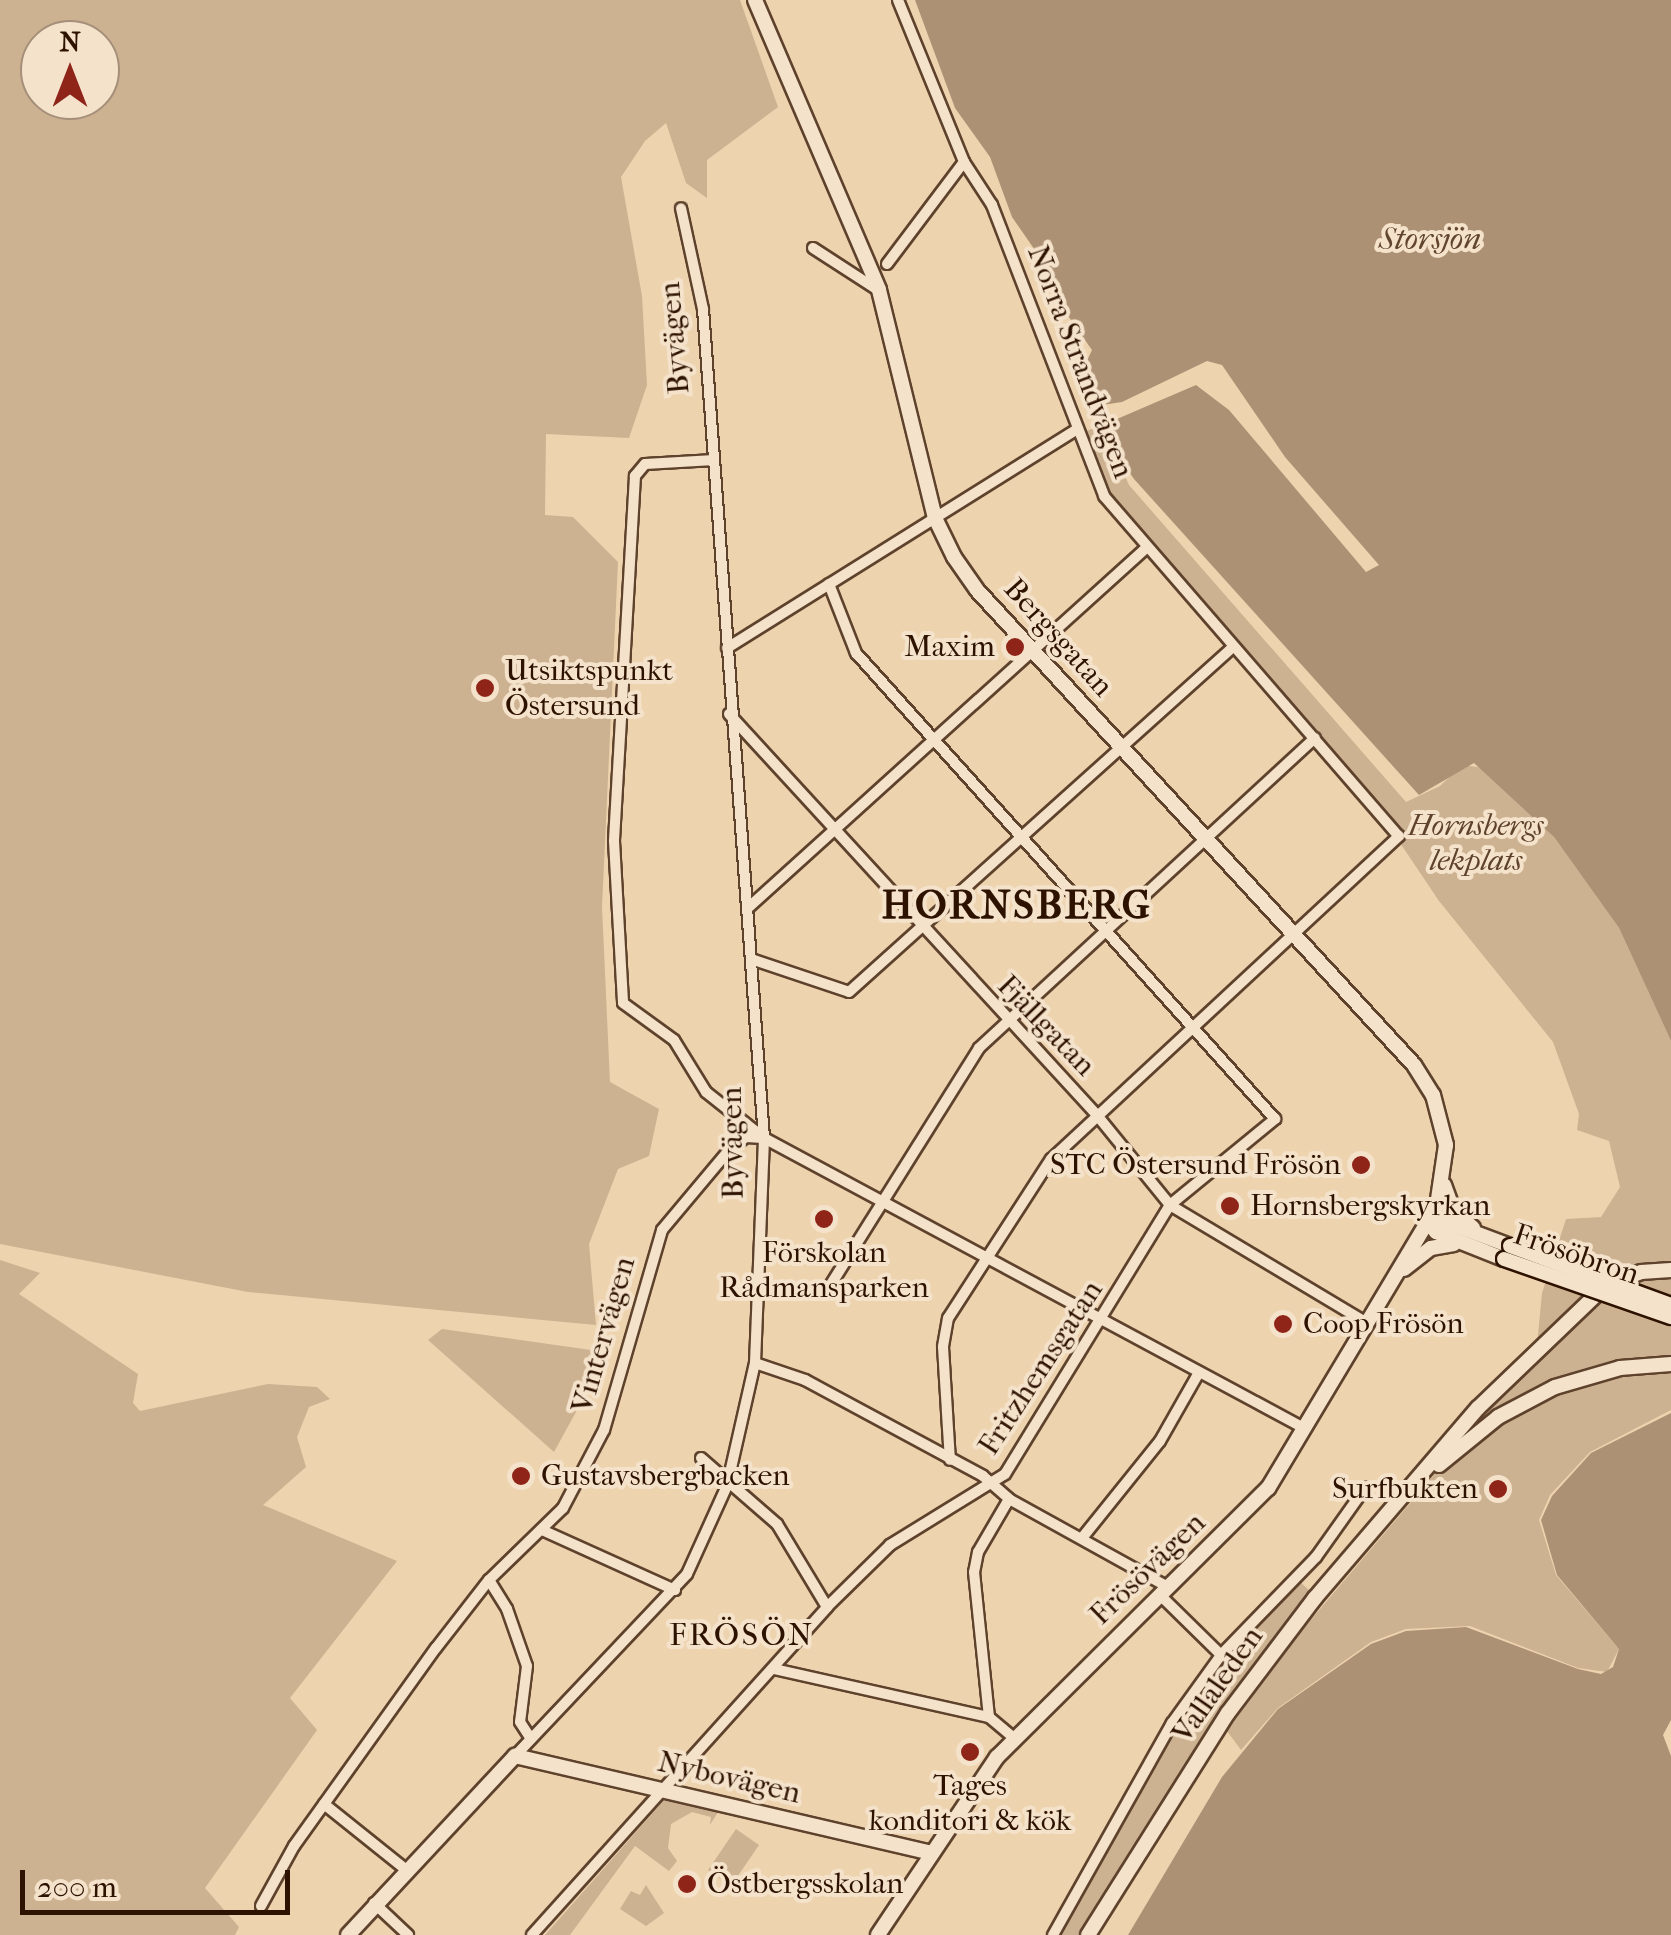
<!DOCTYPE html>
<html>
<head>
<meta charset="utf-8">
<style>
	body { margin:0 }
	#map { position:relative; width:1671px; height:1935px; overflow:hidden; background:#eed3af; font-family:"IM FELL French Canon",serif }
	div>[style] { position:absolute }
	.green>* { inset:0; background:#cdb291 }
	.water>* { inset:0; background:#ad9174 }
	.roads { filter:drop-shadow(2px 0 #5e422c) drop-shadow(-2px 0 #5e422c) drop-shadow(0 2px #5e422c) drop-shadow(0 -2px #5e422c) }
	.street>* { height:10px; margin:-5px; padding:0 5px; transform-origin:5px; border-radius:5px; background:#f4e2cb }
	.secondary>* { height:14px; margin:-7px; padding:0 7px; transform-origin:7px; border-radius:7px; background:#f4e2cb }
	.bridges { filter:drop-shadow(2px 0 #2e1200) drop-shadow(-2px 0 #2e1200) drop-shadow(0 2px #2e1200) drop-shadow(0 -2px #2e1200) }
	.secondary-bridge>* { height:14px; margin:-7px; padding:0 7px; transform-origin:7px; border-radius:7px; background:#f4e2cb }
	.dots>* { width:28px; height:28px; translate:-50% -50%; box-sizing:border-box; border:5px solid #f4e2cb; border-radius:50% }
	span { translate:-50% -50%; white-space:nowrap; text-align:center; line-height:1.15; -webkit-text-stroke:8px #f4e2cb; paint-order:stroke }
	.street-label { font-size:30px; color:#2e1200 }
	.poi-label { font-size:30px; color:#2e1200 }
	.right { translate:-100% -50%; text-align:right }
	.left { translate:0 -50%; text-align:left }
	.park-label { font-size:30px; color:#5e422c; font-style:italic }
	.water-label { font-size:32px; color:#61452e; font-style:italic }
	.neighbourhood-label { font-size:32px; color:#2e1200; letter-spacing:2.5px }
	.district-label { font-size:40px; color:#2e1200; font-weight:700; letter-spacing:2.5px }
	.north { position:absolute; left:20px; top:20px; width:100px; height:100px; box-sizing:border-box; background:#f4e2cb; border:2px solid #a58f7a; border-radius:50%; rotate:0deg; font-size:28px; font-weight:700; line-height:40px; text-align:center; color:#2e1200 }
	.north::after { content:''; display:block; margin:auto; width:35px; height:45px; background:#8f2418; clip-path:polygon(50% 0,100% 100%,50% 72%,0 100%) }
	.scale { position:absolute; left:20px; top:1870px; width:270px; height:45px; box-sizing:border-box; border:5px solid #2e1200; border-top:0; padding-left:12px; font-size:30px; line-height:35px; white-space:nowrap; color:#2e1200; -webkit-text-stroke:8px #f4e2cb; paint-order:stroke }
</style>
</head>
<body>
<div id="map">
	<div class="green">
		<i style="clip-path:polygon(evenodd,0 0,740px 0,778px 107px,707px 160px,707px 198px,686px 183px,666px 123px,645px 141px,621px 177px,642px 296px,647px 385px,629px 438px,546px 434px,545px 515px,573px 517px,618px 562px,602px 907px,610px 1082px,659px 1109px,649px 1156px,618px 1169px,589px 1244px,596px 1325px,248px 1292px,0 1244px,0 0,40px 40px,100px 40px,100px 100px,40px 100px,40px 40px)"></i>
		<i style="clip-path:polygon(1102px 425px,1129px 485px,1406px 802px,1440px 786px,1462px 765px,1485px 768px,1554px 837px,1619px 928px,1671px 1041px,1671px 1359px,1632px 1359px,1568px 1375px,1469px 1430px,1502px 1391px,1535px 1366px,1542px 1293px,1566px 1219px,1601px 1217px,1620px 1187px,1609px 1141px,1577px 1130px,1579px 1114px,1553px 1042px,1439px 901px,1392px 831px,1098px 484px,1084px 432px)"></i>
		<i style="clip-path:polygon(0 1260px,40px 1273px,19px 1294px,138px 1374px,133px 1403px,140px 1411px,268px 1384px,317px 1387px,330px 1399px,309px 1407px,297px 1437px,306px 1467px,263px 1505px,397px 1561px,290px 1698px,317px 1730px,205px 1888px,239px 1927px,235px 1935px,0 1935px)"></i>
		<i style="clip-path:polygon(442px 1329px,591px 1350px,593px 1381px,554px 1452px,428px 1340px)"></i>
		<i style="clip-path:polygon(1671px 1369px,1671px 1410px,1590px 1452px,1550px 1495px,1539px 1520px,1556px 1575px,1619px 1649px,1607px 1672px,1578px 1668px,1470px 1626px,1406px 1629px,1371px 1642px,1278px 1708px,1241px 1750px,1227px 1731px,1303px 1629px,1440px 1468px,1539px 1399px,1607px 1375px)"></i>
		<i style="clip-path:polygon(1299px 1581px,1310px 1591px,1223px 1710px,1082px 1935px,1059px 1935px,1174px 1730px,1230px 1655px)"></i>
		<i style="clip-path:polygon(667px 1797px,720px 1809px,710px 1825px,711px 1817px,692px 1812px,671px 1824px,668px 1848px,677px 1861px,669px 1871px,635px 1846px,570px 1935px,545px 1935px)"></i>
		<i style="clip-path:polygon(736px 1829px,759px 1845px,731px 1886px,708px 1870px)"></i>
		<i style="clip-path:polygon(646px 1885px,664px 1913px,646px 1926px,620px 1909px,631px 1891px,640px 1895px)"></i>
	</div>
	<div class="water">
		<i style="clip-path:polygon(915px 0,1671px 0,1671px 1041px,1619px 928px,1554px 837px,1474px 763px,1419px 795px,1134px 479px,1118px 456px,1110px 422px,1196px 385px,1229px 410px,1366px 572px,1379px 565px,1285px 457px,1222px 365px,1207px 361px,1122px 402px,1102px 405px,1089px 393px,1082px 371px,1092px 350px,1052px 293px,1048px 269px,1012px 217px,990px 157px,955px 108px)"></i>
		<i style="clip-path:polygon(1671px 1413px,1671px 1720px,1663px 1735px,1671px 1756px,1671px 1935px,1128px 1935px,1222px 1777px,1278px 1709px,1371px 1644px,1406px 1631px,1466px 1627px,1578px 1669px,1601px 1674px,1613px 1667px,1619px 1649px,1557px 1575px,1541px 1520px,1552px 1496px,1591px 1453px)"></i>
	</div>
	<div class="roads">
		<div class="street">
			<i style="left:898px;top:0;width:175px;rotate:67.8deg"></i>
			<i style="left:964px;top:162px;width:51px;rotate:56.9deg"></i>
			<i style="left:992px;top:205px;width:312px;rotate:68.9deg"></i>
			<i style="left:1104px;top:496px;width:450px;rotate:49.1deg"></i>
			<i style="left:1399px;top:836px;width:475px;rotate:137.1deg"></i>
			<i style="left:1051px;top:1159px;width:189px;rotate:122.9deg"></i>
			<i style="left:948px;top:1318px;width:29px;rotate:100deg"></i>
			<i style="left:943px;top:1347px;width:113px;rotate:86.5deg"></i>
			<i style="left:813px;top:248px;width:77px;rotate:32.9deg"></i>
			<i style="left:887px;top:264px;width:128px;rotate:-53deg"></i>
			<i style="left:714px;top:460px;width:69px;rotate:176.7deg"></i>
			<i style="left:645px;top:464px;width:16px;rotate:130deg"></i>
			<i style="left:635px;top:476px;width:366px;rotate:93.3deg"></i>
			<i style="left:614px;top:841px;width:162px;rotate:86.8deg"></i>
			<i style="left:623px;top:1003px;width:63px;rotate:36deg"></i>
			<i style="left:674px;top:1040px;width:61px;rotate:58.4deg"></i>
			<i style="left:706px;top:1092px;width:74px;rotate:38.4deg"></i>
			<i style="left:764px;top:1138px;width:613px;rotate:28.24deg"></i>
			<i style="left:727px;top:648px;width:411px;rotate:-32deg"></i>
			<i style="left:729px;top:714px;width:543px;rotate:47.46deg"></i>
			<i style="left:1096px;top:1114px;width:117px;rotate:50.9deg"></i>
			<i style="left:1170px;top:1205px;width:230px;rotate:30.9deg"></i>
			<i style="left:749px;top:907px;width:535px;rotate:-42.12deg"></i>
			<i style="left:751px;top:959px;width:103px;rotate:18.6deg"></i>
			<i style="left:849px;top:992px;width:516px;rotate:-41.94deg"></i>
			<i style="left:828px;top:1289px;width:284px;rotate:-57.9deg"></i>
			<i style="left:979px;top:1048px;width:457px;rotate:-42.7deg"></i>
			<i style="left:755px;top:1363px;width:53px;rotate:18.8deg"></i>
			<i style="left:805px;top:1380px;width:202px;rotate:28.3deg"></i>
			<i style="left:983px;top:1476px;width:35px;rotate:41deg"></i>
			<i style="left:1009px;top:1499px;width:182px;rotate:29deg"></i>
			<i style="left:701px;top:1458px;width:101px;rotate:41deg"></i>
			<i style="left:777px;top:1524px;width:97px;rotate:58.9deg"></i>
			<i style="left:1009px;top:1499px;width:61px;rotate:120.3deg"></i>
			<i style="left:978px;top:1552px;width:20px;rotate:101deg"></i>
			<i style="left:974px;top:1572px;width:146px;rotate:84.1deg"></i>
			<i style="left:989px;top:1717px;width:33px;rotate:40deg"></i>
			<i style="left:542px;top:1530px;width:146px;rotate:24.3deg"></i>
			<i style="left:1082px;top:1538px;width:124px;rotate:-51.2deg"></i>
			<i style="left:1160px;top:1441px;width:77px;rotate:-60.4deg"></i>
			<i style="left:489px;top:1580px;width:34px;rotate:58deg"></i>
			<i style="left:507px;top:1609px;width:60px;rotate:70.7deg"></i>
			<i style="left:527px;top:1666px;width:56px;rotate:97.1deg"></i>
			<i style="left:520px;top:1722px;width:20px;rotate:57deg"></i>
			<i style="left:1160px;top:1595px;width:86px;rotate:44.5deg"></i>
			<i style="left:774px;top:1669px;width:220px;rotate:12.6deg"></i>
			<i style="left:515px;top:1756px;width:250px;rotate:-46.6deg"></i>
			<i style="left:687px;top:1574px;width:97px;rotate:-65.6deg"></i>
			<i style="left:727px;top:1486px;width:126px;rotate:-77.2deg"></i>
			<i style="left:755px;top:1363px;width:225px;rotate:-87.7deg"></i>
			<i style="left:764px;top:1138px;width:831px;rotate:-94.21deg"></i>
			<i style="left:703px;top:309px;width:103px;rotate:-102.3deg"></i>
			<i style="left:324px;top:1804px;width:104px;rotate:38.7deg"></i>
			<i style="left:374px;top:1903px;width:47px;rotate:43.3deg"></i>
			<i style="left:261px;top:1906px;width:68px;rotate:-61.2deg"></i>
			<i style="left:294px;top:1846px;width:244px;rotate:-54.4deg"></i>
			<i style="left:436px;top:1648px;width:86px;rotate:-52.1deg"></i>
			<i style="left:489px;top:1580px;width:103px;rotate:-44.2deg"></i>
			<i style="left:563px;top:1508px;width:88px;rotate:-62.3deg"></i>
			<i style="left:604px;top:1430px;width:208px;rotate:-73.8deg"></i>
			<i style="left:662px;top:1230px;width:106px;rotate:-50deg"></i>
			<i style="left:730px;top:1149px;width:20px;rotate:-37deg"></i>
			<i style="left:746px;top:1137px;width:17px;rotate:3deg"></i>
			<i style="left:532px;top:1935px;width:441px;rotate:-48deg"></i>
			<i style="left:827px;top:1607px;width:88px;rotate:-44.5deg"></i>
			<i style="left:890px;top:1545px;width:135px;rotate:-31.7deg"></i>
			<i style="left:1005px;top:1474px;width:316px;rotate:-58.5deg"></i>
			<i style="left:1170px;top:1205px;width:136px;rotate:-39.3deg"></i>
			<i style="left:1275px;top:1119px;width:627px;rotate:-131.96deg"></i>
			<i style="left:856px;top:653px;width:74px;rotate:-111.4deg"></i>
			<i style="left:1053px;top:1935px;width:243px;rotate:-60.7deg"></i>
			<i style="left:1172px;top:1723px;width:84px;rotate:-54.2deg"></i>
			<i style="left:1221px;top:1655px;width:136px;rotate:-45.9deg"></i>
			<i style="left:1316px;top:1557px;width:85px;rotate:-54.6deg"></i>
		</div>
		<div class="secondary">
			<i style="left:755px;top:0;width:315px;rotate:66.8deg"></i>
			<i style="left:879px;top:290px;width:235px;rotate:76.2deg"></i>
			<i style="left:935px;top:518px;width:43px;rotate:64deg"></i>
			<i style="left:954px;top:557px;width:40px;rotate:55.1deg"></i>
			<i style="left:977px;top:590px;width:645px;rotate:47.39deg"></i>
			<i style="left:1414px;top:1065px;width:36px;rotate:58deg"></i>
			<i style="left:1433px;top:1095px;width:52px;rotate:75.4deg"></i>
			<i style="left:1446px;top:1145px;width:62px;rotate:98.4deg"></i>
			<i style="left:1437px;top:1206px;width:329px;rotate:120.9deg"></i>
			<i style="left:1268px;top:1488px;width:382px;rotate:135.2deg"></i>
			<i style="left:997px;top:1757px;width:214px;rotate:123.8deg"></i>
			<i style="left:1444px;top:1185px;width:27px;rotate:70deg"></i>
			<i style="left:1453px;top:1210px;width:27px;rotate:42deg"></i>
			<i style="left:1428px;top:1222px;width:13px;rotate:-9deg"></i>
			<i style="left:1441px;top:1220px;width:74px;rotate:20.6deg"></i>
			<i style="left:1428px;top:1222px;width:13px;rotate:51deg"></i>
			<i style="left:1436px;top:1232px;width:73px;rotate:21.7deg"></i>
			<i style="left:1404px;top:1269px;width:34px;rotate:-38deg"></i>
			<i style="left:1431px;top:1248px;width:23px;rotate:-10deg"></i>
			<i style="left:1439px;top:1465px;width:76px;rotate:-39.1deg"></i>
			<i style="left:1498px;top:1417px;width:64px;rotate:-27.8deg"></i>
			<i style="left:1555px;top:1387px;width:68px;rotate:-16.3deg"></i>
			<i style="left:1620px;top:1368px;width:51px;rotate:-4.5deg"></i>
			<i style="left:348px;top:1935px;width:245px;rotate:-47deg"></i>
			<i style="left:515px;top:1756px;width:427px;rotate:13.1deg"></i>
			<i style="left:1088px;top:1935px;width:262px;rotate:-57.8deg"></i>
			<i style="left:1228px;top:1713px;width:144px;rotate:-52.9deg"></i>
			<i style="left:1315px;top:1598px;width:250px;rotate:-49.4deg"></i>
			<i style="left:1478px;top:1408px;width:176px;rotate:-43.8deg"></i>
			<i style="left:1605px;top:1286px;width:39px;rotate:-21deg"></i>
			<i style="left:1641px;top:1272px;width:30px;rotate:-4deg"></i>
		</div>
	</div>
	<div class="bridges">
		<div class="secondary-bridge">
			<i style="left:1510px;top:1246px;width:171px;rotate:20.1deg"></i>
			<i style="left:1504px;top:1259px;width:177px;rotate:19.2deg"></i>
		</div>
	</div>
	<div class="dots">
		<i style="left:1015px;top:647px;background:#8f2418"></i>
		<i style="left:485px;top:688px;background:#8f2418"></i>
		<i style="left:1361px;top:1165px;background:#8f2418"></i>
		<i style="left:1230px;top:1206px;background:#8f2418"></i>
		<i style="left:824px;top:1219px;background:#8f2418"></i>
		<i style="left:1283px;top:1324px;background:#8f2418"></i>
		<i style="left:521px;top:1476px;background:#8f2418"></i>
		<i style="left:1498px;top:1489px;background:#8f2418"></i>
		<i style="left:970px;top:1752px;background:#8f2418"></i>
		<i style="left:687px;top:1884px;background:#8f2418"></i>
	</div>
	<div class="street-label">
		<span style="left:675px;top:338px;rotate:-95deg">Byvägen</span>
		<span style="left:1080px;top:362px;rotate:69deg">Norra Strandvägen</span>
		<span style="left:1058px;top:638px;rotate:48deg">Bergsgatan</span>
		<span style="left:1046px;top:1026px;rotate:46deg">Fjällgatan</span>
		<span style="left:733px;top:1143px;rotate:-91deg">Byvägen</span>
		<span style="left:1576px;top:1255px;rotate:19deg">Frösöbron</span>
		<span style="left:604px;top:1335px;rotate:-74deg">Vintervägen</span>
		<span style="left:1041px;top:1368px;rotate:-57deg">Fritzhemsgatan</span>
		<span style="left:1148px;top:1569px;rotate:-44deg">Frösövägen</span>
		<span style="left:1218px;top:1685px;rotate:-55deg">Vallaleden</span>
		<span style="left:729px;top:1778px;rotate:13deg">Nybovägen</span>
	</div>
	<div class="poi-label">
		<span class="right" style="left:995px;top:647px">Maxim</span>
		<span class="left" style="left:505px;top:688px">Utsiktspunkt<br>Östersund</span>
		<span class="right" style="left:1341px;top:1165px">STC Östersund Frösön</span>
		<span class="left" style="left:1250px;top:1206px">Hornsbergskyrkan</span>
		<span style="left:824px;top:1270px">Förskolan<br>Rådmansparken</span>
		<span class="left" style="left:1303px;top:1324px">Coop Frösön</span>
		<span class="left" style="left:541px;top:1476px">Gustavsbergbacken</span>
		<span class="right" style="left:1478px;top:1489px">Surfbukten</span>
		<span style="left:970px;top:1803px">Tages<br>konditori &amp; kök</span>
		<span class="left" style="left:707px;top:1884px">Östbergsskolan</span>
	</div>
	<div class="park-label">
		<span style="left:1476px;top:843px">Hornsbergs<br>lekplats</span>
	</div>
	<div class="water-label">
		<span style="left:1430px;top:239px">Storsjön</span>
	</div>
	<div class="neighbourhood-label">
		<span style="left:742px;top:1635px">FRÖSÖN</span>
	</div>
	<div class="district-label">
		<span style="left:1017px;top:905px">HORNSBERG</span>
	</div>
	<div class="north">N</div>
	<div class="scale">200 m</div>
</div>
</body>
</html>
